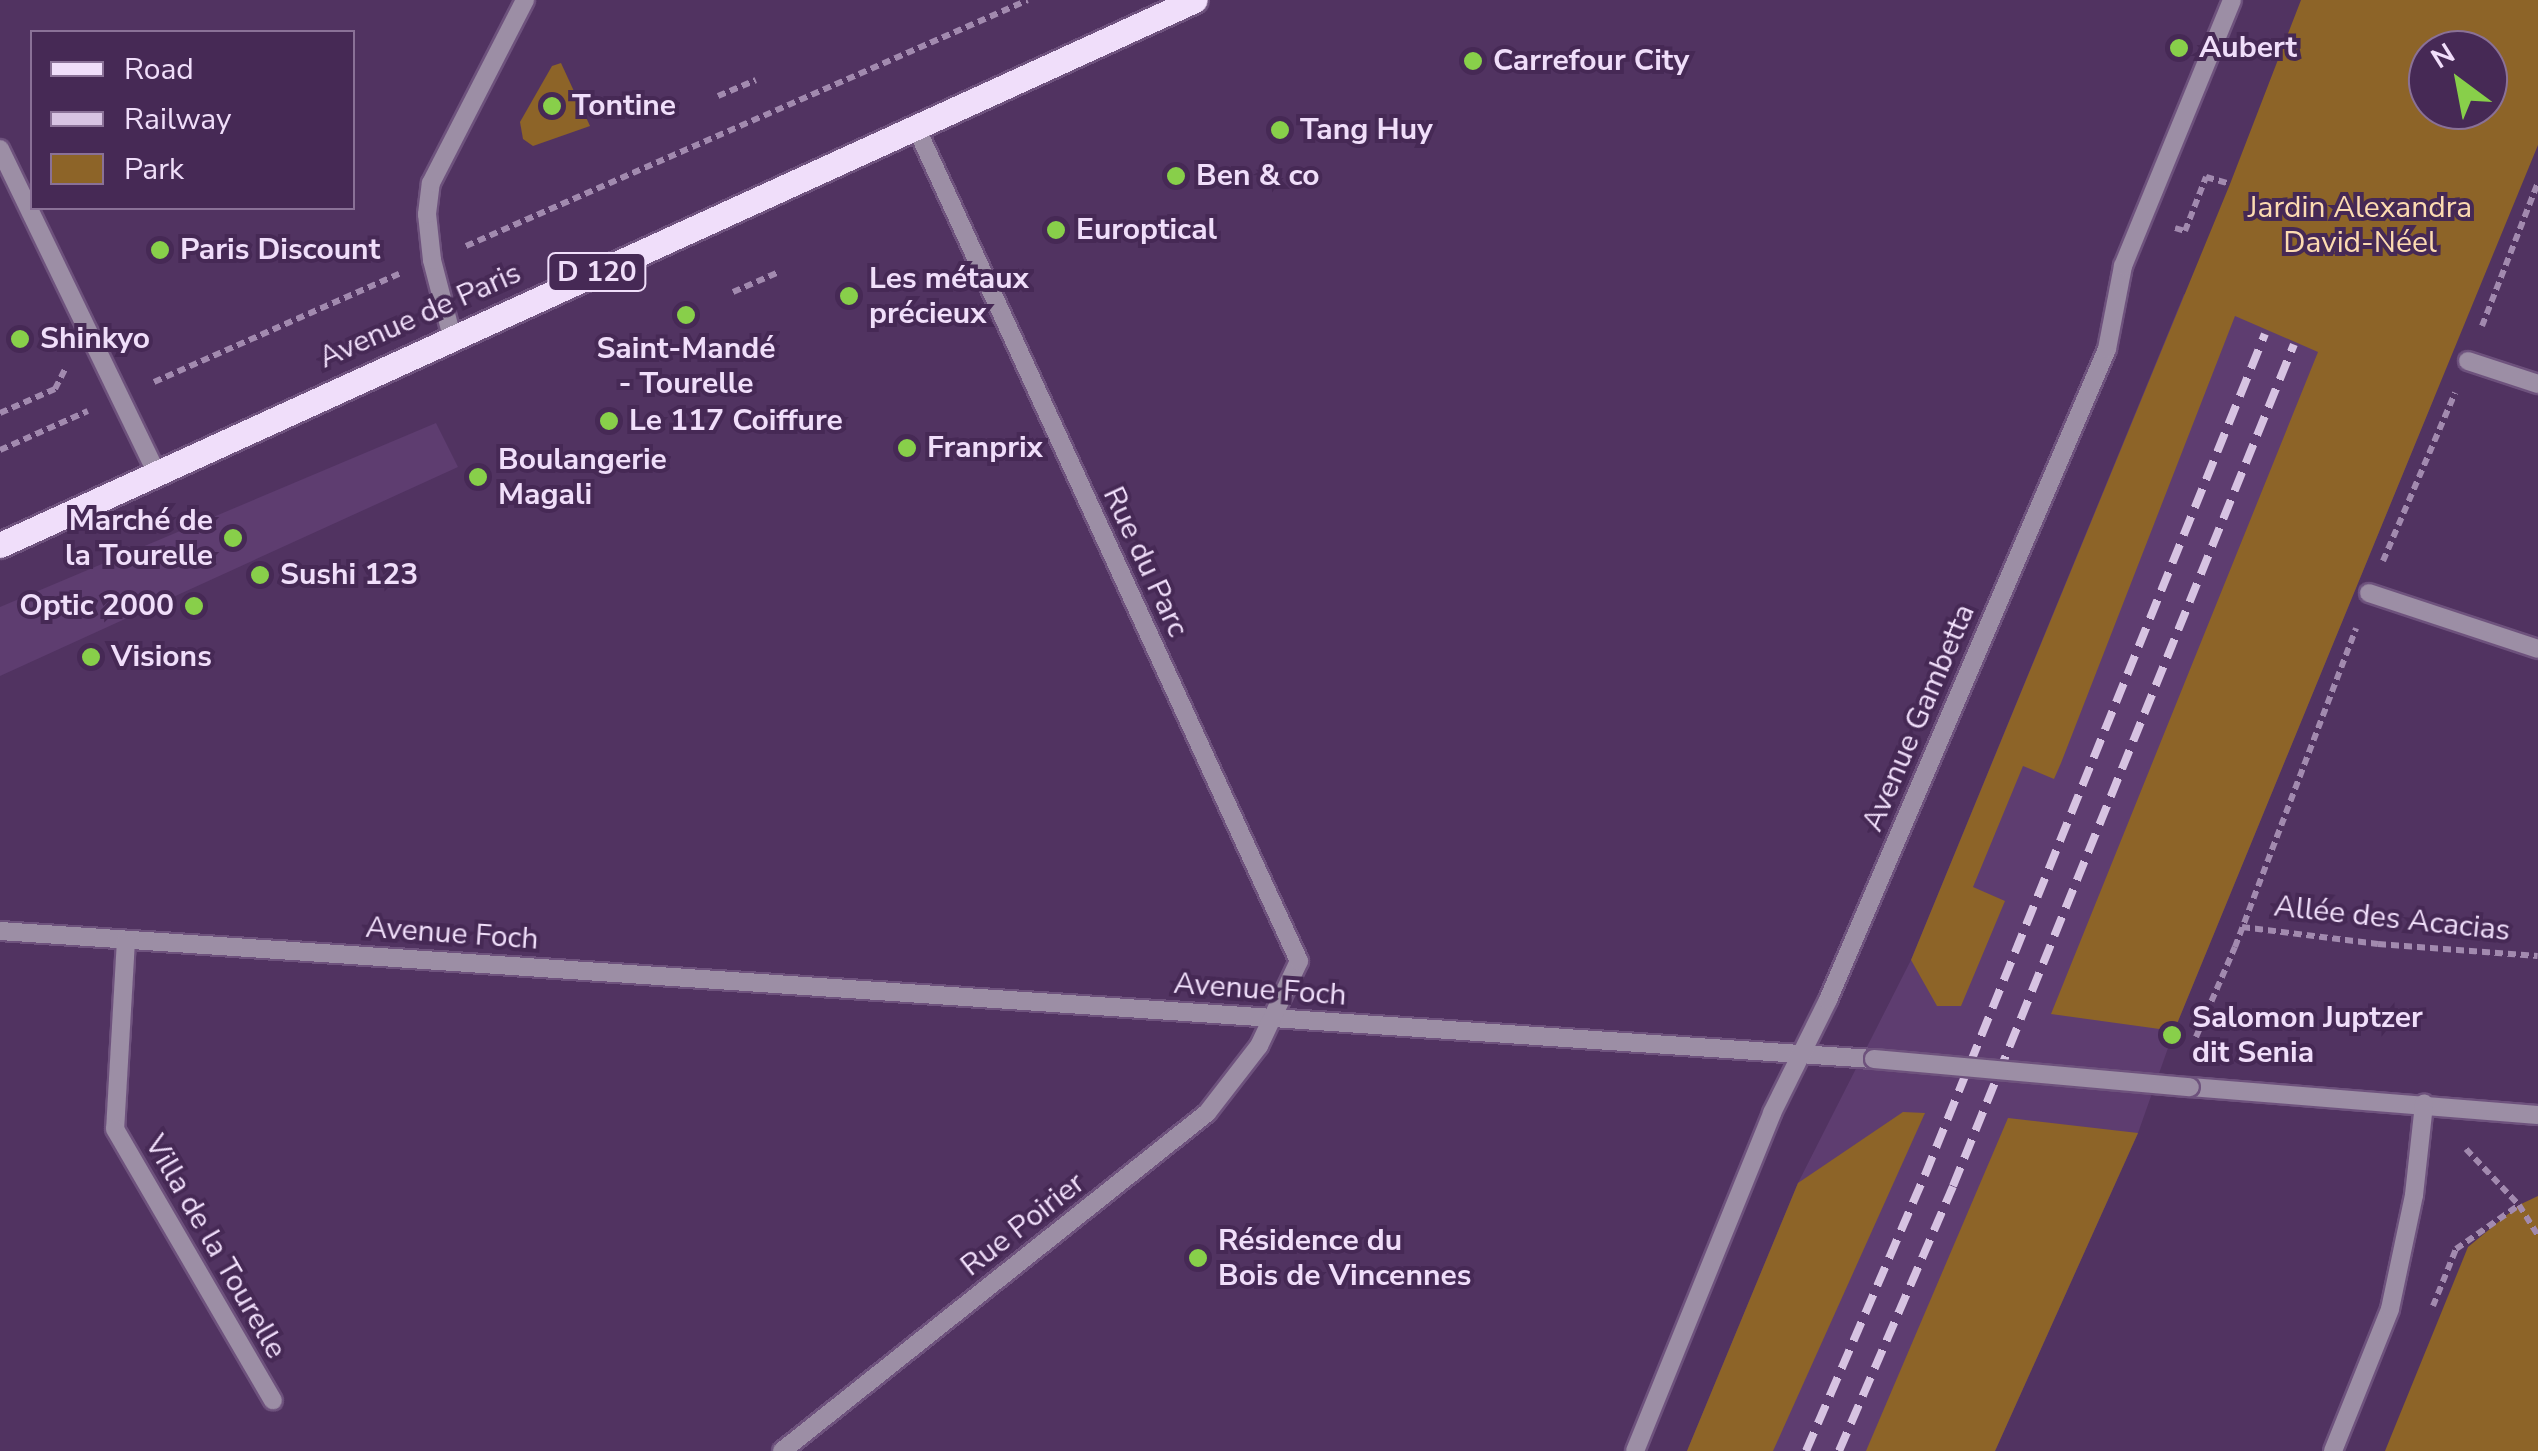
<!DOCTYPE html>
<html>
<head>
<meta charset="utf-8">
<style>
	body { margin:0 }
	#map { position:relative; width:2538px; height:1451px; overflow:hidden; background:#513361; font-family:"Nunito Sans",sans-serif }
	div>[style] { position:absolute }
	.built>* { inset:0; background:#5e3d70 }
	.green>* { inset:0; background:#8d6428 }
	.path>* { height:6px; margin-top:-3px; transform-origin:0; background:repeating-linear-gradient(90deg,#a28aaf 0 8px,transparent 0 13px) }
	.roads { filter:drop-shadow(2px 0 #6e527d) drop-shadow(-2px 0 #6e527d) drop-shadow(0 2px #6e527d) drop-shadow(0 -2px #6e527d) }
	.minor>* { height:18px; margin:-9px; padding:0 9px; transform-origin:9px; border-radius:9px; background:#9c8ea5 }
	.major>* { height:25px; margin:-12.5px; padding:0 12.5px; transform-origin:12.5px; border-radius:12.5px; background:#f0defa }
	.rail>* { height:8px; margin-top:-4px; transform-origin:0; background:repeating-linear-gradient(90deg,#d7c3e2 0 20px,transparent 0 30px) }
	.bridges { filter:drop-shadow(2px 0 #6e527d) drop-shadow(-2px 0 #6e527d) drop-shadow(0 2px #6e527d) drop-shadow(0 -2px #6e527d) }
	.minor-bridge>* { height:18px; margin:-9px; padding:0 9px; transform-origin:9px; border-radius:9px; background:#9c8ea5 }
	.dots>* { width:28px; height:28px; translate:-50% -50%; box-sizing:border-box; border:5px solid #462955; border-radius:50% }
	span { translate:-50% -50%; white-space:nowrap; text-align:center; line-height:1.15; -webkit-text-stroke:8px #462955; paint-order:stroke }
	.shield-label span { padding:2px 8px; background:#462955; border:2px solid; border-radius:8px; -webkit-text-stroke-width:0 }
	.shield-label { font-size:28px; color:#f0defa; font-weight:700 }
	.poi-label { font-size:30px; color:#f0defa; font-weight:700 }
	.left { translate:0 -50%; text-align:left }
	.right { translate:-100% -50%; text-align:right }
	.park-label { font-size:30px; color:#fcdbb1 }
	.street-label { font-size:30px; color:#f0defa }
	.legend { position:absolute; left:30px; top:30px; width:325px; height:180px; box-sizing:border-box; background:#462955; border:2px solid #8a7197; margin:0; padding:12px 18px; list-style:none; font-size:30px; color:#f0defa }
	.legend li { display:flex; align-items:center; gap:20px; height:50px }
	.legend b { width:50px; border:2px solid #8a7197 }
	.north { position:absolute; left:2408px; top:30px; width:100px; height:100px; box-sizing:border-box; background:#462955; border:2px solid #8a7197; border-radius:50%; rotate:328deg; font-size:28px; font-weight:700; line-height:40px; text-align:center; color:#f0defa }
	.north::after { content:''; display:block; margin:auto; width:35px; height:45px; background:#88cf4a; clip-path:polygon(50% 0,100% 100%,50% 72%,0 100%) }
</style>
</head>
<body>
<div id="map">
	<div class="built">
		<i style="clip-path:polygon(2184px 294px,2434px 398px,2174px 1031px,2138px 1133px,1995px 1451px,1687px 1451px,1798px 1183px,1911px 960px)"></i>
		<i style="clip-path:polygon(436px 423px,458px 467px,0 676px,0 607px)"></i>
	</div>
	<div class="green">
		<i style="clip-path:polygon(evenodd,2301px 0,2538px 0,2538px 145px,2174px 1031px,2051px 1014px,2318px 352px,2235px 316px,2061px 763px,2054px 779px,2023px 766px,1973px 887px,2005px 901px,1961px 1006px,1937px 1006px,1911px 960px,2230px 184px,2301px 0,2428px 50px,2488px 50px,2488px 110px,2428px 110px,2428px 50px)"></i>
		<i style="clip-path:polygon(561px 63px,590px 126px,533px 146px,523px 139px,520px 122px,552px 66px)"></i>
		<i style="clip-path:polygon(1903px 1112px,1925px 1113px,1773px 1451px,1687px 1451px,1798px 1183px)"></i>
		<i style="clip-path:polygon(2008px 1118px,2138px 1133px,1995px 1451px,1866px 1451px)"></i>
		<i style="clip-path:polygon(2538px 1196px,2538px 1451px,2385px 1451px,2468px 1247px,2519px 1205px)"></i>
	</div>
	<div class="path">
		<i style="left:718px;top:96px;width:41px;rotate:-22.8deg"></i>
		<i style="left:2175px;top:228px;width:10px;rotate:17deg"></i>
		<i style="left:2185px;top:231px;width:58px;rotate:-68.7deg"></i>
		<i style="left:2206px;top:177px;width:25px;rotate:16deg"></i>
		<i style="left:466px;top:246px;width:613px;rotate:-23.64deg"></i>
		<i style="left:733px;top:292px;width:50px;rotate:-23.5deg"></i>
		<i style="left:2482px;top:326px;width:155px;rotate:-68.7deg"></i>
		<i style="left:154px;top:382px;width:268px;rotate:-23.8deg"></i>
		<i style="left:0;top:413px;width:60px;rotate:-23.6deg"></i>
		<i style="left:55px;top:389px;width:25px;rotate:-63deg"></i>
		<i style="left:0;top:450px;width:96px;rotate:-23.9deg"></i>
		<i style="left:2383px;top:561px;width:183px;rotate:-66.8deg"></i>
		<i style="left:2242px;top:927px;width:137px;rotate:7.1deg"></i>
		<i style="left:2378px;top:944px;width:160px;rotate:4.3deg"></i>
		<i style="left:2196px;top:1037px;width:98px;rotate:-66.6deg"></i>
		<i style="left:2235px;top:947px;width:341px;rotate:-69.2deg"></i>
		<i style="left:2466px;top:1149px;width:77px;rotate:46.6deg"></i>
		<i style="left:2519px;top:1205px;width:36px;rotate:58deg"></i>
		<i style="left:2433px;top:1306px;width:61px;rotate:-68deg"></i>
		<i style="left:2456px;top:1249px;width:77px;rotate:-34.9deg"></i>
	</div>
	<div class="roads">
		<div class="minor">
			<i style="left:0;top:149px;width:359px;rotate:64.2deg"></i>
			<i style="left:452px;top:337px;width:80px;rotate:-104.6deg"></i>
			<i style="left:432px;top:260px;width:46px;rotate:-96.2deg"></i>
			<i style="left:427px;top:214px;width:31px;rotate:-83deg"></i>
			<i style="left:431px;top:183px;width:206px;rotate:-62.8deg"></i>
			<i style="left:2468px;top:361px;width:74px;rotate:18.2deg"></i>
			<i style="left:2369px;top:593px;width:178px;rotate:18.3deg"></i>
			<i style="left:0;top:931px;width:1878px;rotate:3.91deg"></i>
			<i style="left:126px;top:940px;width:189px;rotate:93.3deg"></i>
			<i style="left:115px;top:1129px;width:314px;rotate:59.8deg"></i>
			<i style="left:2190px;top:1087px;width:349px;rotate:4.6deg"></i>
			<i style="left:782px;top:1451px;width:543px;rotate:-38.5deg"></i>
			<i style="left:1207px;top:1113px;width:85px;rotate:-52.2deg"></i>
			<i style="left:1259px;top:1046px;width:94px;rotate:-64.8deg"></i>
			<i style="left:1299px;top:961px;width:918px;rotate:-114.67deg"></i>
			<i style="left:1635px;top:1451px;width:365px;rotate:-67.9deg"></i>
			<i style="left:1772px;top:1113px;width:126px;rotate:-63.6deg"></i>
			<i style="left:1828px;top:1000px;width:708px;rotate:-66.8deg"></i>
			<i style="left:2107px;top:349px;width:85px;rotate:-79.1deg"></i>
			<i style="left:2123px;top:266px;width:287px;rotate:-67.7deg"></i>
			<i style="left:2333px;top:1451px;width:153px;rotate:-68.1deg"></i>
			<i style="left:2390px;top:1309px;width:116px;rotate:-78.1deg"></i>
			<i style="left:2414px;top:1195px;width:92px;rotate:-83.7deg"></i>
		</div>
		<div class="major">
			<i style="left:0;top:545px;width:1313px;rotate:-24.52deg"></i>
		</div>
	</div>
	<div class="rail">
		<i style="left:1806px;top:1451px;width:301px;rotate:-66.7deg"></i>
		<i style="left:1925px;top:1175px;width:907px;rotate:-67.99deg"></i>
		<i style="left:1839px;top:1451px;width:288px;rotate:-66.7deg"></i>
		<i style="left:1953px;top:1186px;width:908px;rotate:-67.95deg"></i>
	</div>
	<div class="bridges">
		<div class="minor-bridge">
			<i style="left:1874px;top:1059px;width:317px;rotate:5.1deg"></i>
		</div>
	</div>
	<div class="dots">
		<i style="left:2179px;top:48px;background:#88cf4a"></i>
		<i style="left:1473px;top:61px;background:#88cf4a"></i>
		<i style="left:552px;top:106px;background:#88cf4a"></i>
		<i style="left:1280px;top:130px;background:#88cf4a"></i>
		<i style="left:1176px;top:176px;background:#88cf4a"></i>
		<i style="left:1056px;top:230px;background:#88cf4a"></i>
		<i style="left:160px;top:250px;background:#88cf4a"></i>
		<i style="left:849px;top:296px;background:#88cf4a"></i>
		<i style="left:686px;top:315px;background:#88cf4a"></i>
		<i style="left:20px;top:339px;background:#88cf4a"></i>
		<i style="left:609px;top:421px;background:#88cf4a"></i>
		<i style="left:907px;top:448px;background:#88cf4a"></i>
		<i style="left:478px;top:477px;background:#88cf4a"></i>
		<i style="left:233px;top:538px;background:#88cf4a"></i>
		<i style="left:260px;top:575px;background:#88cf4a"></i>
		<i style="left:194px;top:606px;background:#88cf4a"></i>
		<i style="left:91px;top:657px;background:#88cf4a"></i>
		<i style="left:2172px;top:1035px;background:#88cf4a"></i>
		<i style="left:1198px;top:1258px;background:#88cf4a"></i>
	</div>
	<div class="shield-label">
		<span style="left:597px;top:272px">D 120</span>
	</div>
	<div class="poi-label">
		<span class="left" style="left:2199px;top:48px">Aubert</span>
		<span class="left" style="left:1493px;top:61px">Carrefour City</span>
		<span class="left" style="left:572px;top:106px">Tontine</span>
		<span class="left" style="left:1300px;top:130px">Tang Huy</span>
		<span class="left" style="left:1196px;top:176px">Ben &amp; co</span>
		<span class="left" style="left:1076px;top:230px">Europtical</span>
		<span class="left" style="left:180px;top:250px">Paris Discount</span>
		<span class="left" style="left:869px;top:296px">Les métaux<br>précieux</span>
		<span class="left" style="left:40px;top:339px">Shinkyo</span>
		<span style="left:686px;top:366px">Saint-Mandé<br>- Tourelle</span>
		<span class="left" style="left:629px;top:421px">Le 117 Coiffure</span>
		<span class="left" style="left:927px;top:448px">Franprix</span>
		<span class="left" style="left:498px;top:477px">Boulangerie<br>Magali</span>
		<span class="right" style="left:213px;top:538px">Marché de<br>la Tourelle</span>
		<span class="left" style="left:280px;top:575px">Sushi 123</span>
		<span class="right" style="left:174px;top:606px">Optic 2000</span>
		<span class="left" style="left:111px;top:657px">Visions</span>
		<span class="left" style="left:2192px;top:1035px">Salomon Juptzer<br>dit Senia</span>
		<span class="left" style="left:1218px;top:1258px">Résidence du<br>Bois de Vincennes</span>
	</div>
	<div class="park-label">
		<span style="left:2360px;top:225px">Jardin Alexandra<br>David-Néel</span>
	</div>
	<div class="street-label">
		<span style="left:420px;top:316px;rotate:-24deg">Avenue de Paris</span>
		<span style="left:1145px;top:562px;rotate:65deg">Rue du Parc</span>
		<span style="left:1919px;top:718px;rotate:-67deg">Avenue Gambetta</span>
		<span style="left:2392px;top:919px;rotate:6deg">Allée des Acacias</span>
		<span style="left:452px;top:934px;rotate:4deg">Avenue Foch</span>
		<span style="left:1260px;top:990px;rotate:4deg">Avenue Foch</span>
		<span style="left:1023px;top:1225px;rotate:-38deg">Rue Poirier</span>
		<span style="left:215px;top:1247px;rotate:60deg">Villa de la Tourelle</span>
	</div>
	<ul class="legend">
	<li><b style="height:12px;background:#f0defa"></b>Road</li>
	<li><b style="height:12px;background:#d7c3e2"></b>Railway</li>
	<li><b style="height:28px;background:#8d6428"></b>Park</li>
	</ul>
	<div class="north">N</div>
</div>
</body>
</html>
